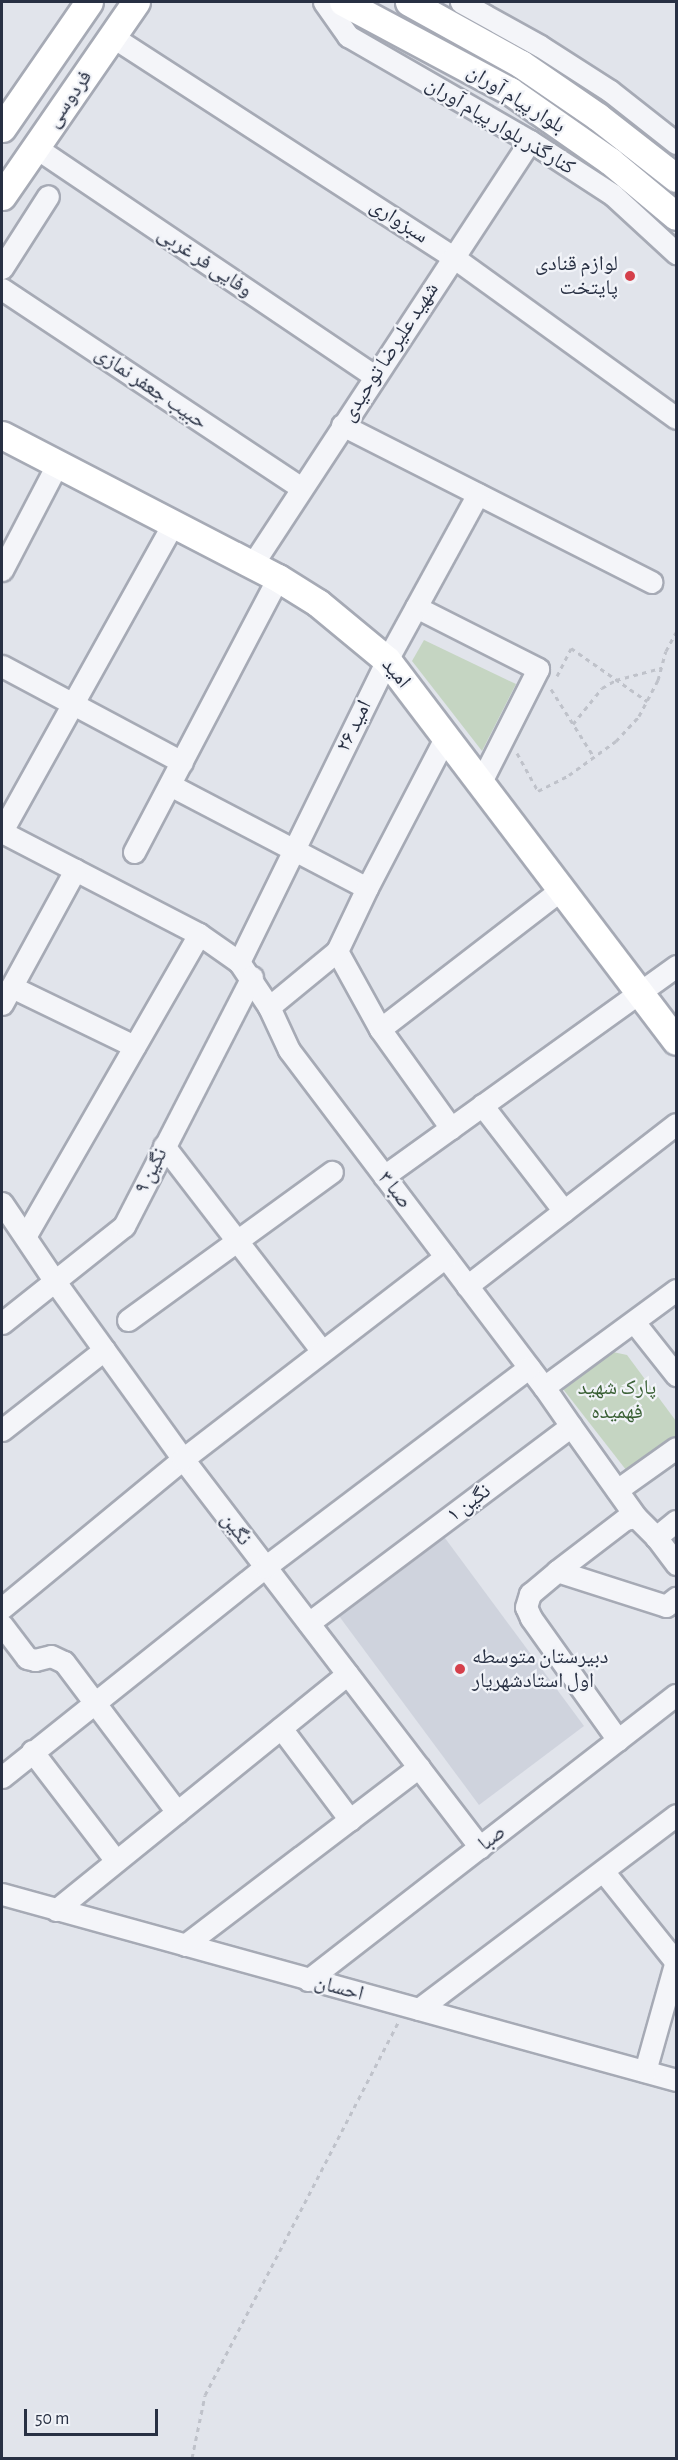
<!DOCTYPE html>
<html>
<head>
<meta charset="utf-8">
<style>
	body { margin:0 }
	#map { position:relative; width:678px; height:2460px; overflow:hidden; background:#e1e4eb; font-family:"Alegreya Sans","Noto Naskh Arabic",sans-serif }
	div>[style] { position:absolute }
	.built>* { inset:0; background:#cfd3dd }
	.green>* { inset:0; background:#c5d5c2 }
	.path>* { height:3px; margin-top:-1.5px; transform-origin:0; background:repeating-linear-gradient(90deg,#bfc2ca 0 4.5px,transparent 0 9px) }
	.roads { filter:drop-shadow(2px 0 #a6aab5) drop-shadow(-2px 0 #a6aab5) drop-shadow(0 2px #a6aab5) drop-shadow(0 -2px #a6aab5) }
	.minor>* { height:21px; margin:-10.5px; padding:0 10.5px; transform-origin:10.5px; border-radius:10.5px; background:#f4f5f9 }
	.major>* { height:27px; margin:-13.5px; padding:0 13.5px; transform-origin:13.5px; border-radius:13.5px; background:#fff }
	.dots>* { width:16px; height:16px; translate:-50% -50%; box-sizing:border-box; border:3px solid #f1f3f8; border-radius:50% }
	span { translate:-50% -50%; white-space:nowrap; text-align:center; line-height:1.15; -webkit-text-stroke:4.5px #f1f3f8; paint-order:stroke }
	.street-label { font-size:21px; color:#283043 }
	.poi-label { font-size:21px; color:#283043 }
	.right { translate:-100% -50%; text-align:right }
	.left { translate:0 -50%; text-align:left }
	.park-label { font-size:21px; color:#3a6035 }
	.frame { position:absolute; inset:0; border:3px solid #283043; pointer-events:none }
	.scale { position:absolute; left:24px; top:2409px; width:134px; height:27px; box-sizing:border-box; border:3px solid #283043; border-top:0; padding-left:8px; font-size:18px; line-height:21px; white-space:nowrap; color:#283043; -webkit-text-stroke:4px #f1f3f8; paint-order:stroke }
</style>
</head>
<body>
<div id="map">
	<div class="built">
		<i style="clip-path:polygon(442px 1534px,584px 1726px,479px 1805px,336px 1612px)"></i>
	</div>
	<div class="green">
		<i style="clip-path:polygon(424px 640px,516px 684px,482px 751px,412px 661px)"></i>
		<i style="clip-path:polygon(613px 1352px,627px 1355px,676px 1421px,676px 1454px,637px 1484px,563px 1389px)"></i>
	</div>
	<div class="path">
		<i style="left:557px;top:676px;width:31px;rotate:-63deg"></i>
		<i style="left:571px;top:648px;width:93px;rotate:34.9deg"></i>
		<i style="left:551px;top:689px;width:80px;rotate:57.7deg"></i>
		<i style="left:573px;top:724px;width:46px;rotate:-51.1deg"></i>
		<i style="left:602px;top:688px;width:16px;rotate:-30deg"></i>
		<i style="left:616px;top:680px;width:47px;rotate:-14.9deg"></i>
		<i style="left:517px;top:753px;width:43px;rotate:61.1deg"></i>
		<i style="left:538px;top:791px;width:35px;rotate:-27deg"></i>
		<i style="left:569px;top:775px;width:58px;rotate:-35.9deg"></i>
		<i style="left:616px;top:741px;width:34px;rotate:-47deg"></i>
		<i style="left:639px;top:716px;width:41px;rotate:-62.2deg"></i>
		<i style="left:658px;top:680px;width:30px;rotate:-75deg"></i>
		<i style="left:666px;top:651px;width:21px;rotate:-62deg"></i>
		<i style="left:192px;top:2458px;width:64px;rotate:-78.3deg"></i>
		<i style="left:205px;top:2395px;width:419px;rotate:-62.6deg"></i>
	</div>
	<div class="roads">
		<div class="minor">
			<i style="left:324px;top:2px;width:42px;rotate:54.8deg"></i>
			<i style="left:348px;top:36px;width:210px;rotate:30deg"></i>
			<i style="left:530px;top:141px;width:99px;rotate:33deg"></i>
			<i style="left:613px;top:195px;width:86px;rotate:42.6deg"></i>
			<i style="left:461px;top:2px;width:90px;rotate:29.1deg"></i>
			<i style="left:540px;top:46px;width:83px;rotate:32.7deg"></i>
			<i style="left:610px;top:91px;width:84px;rotate:38.2deg"></i>
			<i style="left:113px;top:37px;width:405px;rotate:32.9deg"></i>
			<i style="left:453px;top:257px;width:275px;rotate:35.8deg"></i>
			<i style="left:35px;top:147px;width:409px;rotate:34deg"></i>
			<i style="left:2px;top:268px;width:85px;rotate:-57.4deg"></i>
			<i style="left:2px;top:289px;width:359px;rotate:33.6deg"></i>
			<i style="left:342px;top:425px;width:347px;rotate:26.9deg"></i>
			<i style="left:252px;top:565px;width:507px;rotate:-56.75deg"></i>
			<i style="left:2px;top:570px;width:119px;rotate:-62.4deg"></i>
			<i style="left:416px;top:607px;width:137px;rotate:26.9deg"></i>
			<i style="left:538px;top:669px;width:127px;rotate:116.8deg"></i>
			<i style="left:2px;top:666px;width:204px;rotate:28.1deg"></i>
			<i style="left:170px;top:785px;width:222px;rotate:27.6deg"></i>
			<i style="left:2px;top:831px;width:349px;rotate:-60.9deg"></i>
			<i style="left:2px;top:832px;width:222px;rotate:27.4deg"></i>
			<i style="left:199px;top:934px;width:49px;rotate:35deg"></i>
			<i style="left:239px;top:962px;width:54px;rotate:56.3deg"></i>
			<i style="left:269px;top:1007px;width:47px;rotate:65.1deg"></i>
			<i style="left:289px;top:1050px;width:423px;rotate:52.9deg"></i>
			<i style="left:544px;top:1387px;width:47px;rotate:55.3deg"></i>
			<i style="left:571px;top:1426px;width:328px;rotate:143.1deg"></i>
			<i style="left:134px;top:852px;width:310px;rotate:-62.3deg"></i>
			<i style="left:337px;top:951px;width:89px;rotate:61.1deg"></i>
			<i style="left:380px;top:1029px;width:122px;rotate:54.4deg"></i>
			<i style="left:239px;top:962px;width:336px;rotate:-63.9deg"></i>
			<i style="left:387px;top:660px;width:189px;rotate:-61.3deg"></i>
			<i style="left:12px;top:987px;width:136px;rotate:25.8deg"></i>
			<i style="left:2px;top:1004px;width:153px;rotate:-61.4deg"></i>
			<i style="left:269px;top:1007px;width:88px;rotate:-39.5deg"></i>
			<i style="left:337px;top:951px;width:70px;rotate:-64.5deg"></i>
			<i style="left:367px;top:888px;width:171px;rotate:-62.5deg"></i>
			<i style="left:380px;top:1029px;width:230px;rotate:-37.6deg"></i>
			<i style="left:482px;top:1105px;width:134px;rotate:52.3deg"></i>
			<i style="left:164px;top:1146px;width:259px;rotate:52.4deg"></i>
			<i style="left:384px;top:1176px;width:360px;rotate:-35.7deg"></i>
			<i style="left:2px;top:1203px;width:97px;rotate:56deg"></i>
			<i style="left:56px;top:1283px;width:217px;rotate:54.2deg"></i>
			<i style="left:183px;top:1459px;width:489px;rotate:52.6deg"></i>
			<i style="left:26px;top:1235px;width:347px;rotate:-60.1deg"></i>
			<i style="left:467px;top:1286px;width:264px;rotate:-37.8deg"></i>
			<i style="left:128px;top:1320px;width:252px;rotate:-36deg"></i>
			<i style="left:634px;top:1322px;width:68px;rotate:51.6deg"></i>
			<i style="left:2px;top:1323px;width:156px;rotate:-38.5deg"></i>
			<i style="left:124px;top:1226px;width:280px;rotate:-62.8deg"></i>
			<i style="left:544px;top:1387px;width:164px;rotate:-36.3deg"></i>
			<i style="left:571px;top:1426px;width:112px;rotate:54.5deg"></i>
			<i style="left:2px;top:1430px;width:130px;rotate:-38.1deg"></i>
			<i style="left:617px;top:1490px;width:72px;rotate:-35.4deg"></i>
			<i style="left:676px;top:1521px;width:26px;rotate:141deg"></i>
			<i style="left:656px;top:1537px;width:34px;rotate:53deg"></i>
			<i style="left:557px;top:1571px;width:86px;rotate:-37.4deg"></i>
			<i style="left:625px;top:1519px;width:11px;rotate:-10deg"></i>
			<i style="left:636px;top:1517px;width:28px;rotate:45deg"></i>
			<i style="left:2px;top:1608px;width:234px;rotate:-39.5deg"></i>
			<i style="left:183px;top:1459px;width:331px;rotate:-37.6deg"></i>
			<i style="left:2px;top:1625px;width:41px;rotate:52.9deg"></i>
			<i style="left:27px;top:1658px;width:8px;rotate:14deg"></i>
			<i style="left:35px;top:1660px;width:16px;rotate:-14deg"></i>
			<i style="left:51px;top:1656px;width:14px;rotate:25deg"></i>
			<i style="left:64px;top:1662px;width:188px;rotate:53deg"></i>
			<i style="left:281px;top:1728px;width:115px;rotate:53.1deg"></i>
			<i style="left:618px;top:1740px;width:150px;rotate:-125.5deg"></i>
			<i style="left:531px;top:1618px;width:12px;rotate:-114deg"></i>
			<i style="left:526px;top:1607px;width:14px;rotate:-73deg"></i>
			<i style="left:530px;top:1594px;width:35px;rotate:-40deg"></i>
			<i style="left:557px;top:1571px;width:114px;rotate:17.8deg"></i>
			<i style="left:666px;top:1606px;width:13px;rotate:-39deg"></i>
			<i style="left:32px;top:1751px;width:138px;rotate:52.6deg"></i>
			<i style="left:2px;top:1777px;width:337px;rotate:-38.6deg"></i>
			<i style="left:265px;top:1567px;width:331px;rotate:-37.1deg"></i>
			<i style="left:603px;top:1871px;width:117px;rotate:51.3deg"></i>
			<i style="left:2px;top:1894px;width:699px;rotate:15.43deg"></i>
			<i style="left:56px;top:1910px;width:375px;rotate:-39deg"></i>
			<i style="left:185px;top:1945px;width:294px;rotate:-37.3deg"></i>
			<i style="left:308px;top:1980px;width:465px;rotate:-37.8deg"></i>
			<i style="left:419px;top:2009px;width:322px;rotate:-37deg"></i>
			<i style="left:645px;top:2071px;width:114px;rotate:-74.3deg"></i>
		</div>
		<div class="major">
			<i style="left:343px;top:2px;width:189px;rotate:28.1deg"></i>
			<i style="left:510px;top:91px;width:122px;rotate:35deg"></i>
			<i style="left:610px;top:161px;width:86px;rotate:39.8deg"></i>
			<i style="left:409px;top:2px;width:128px;rotate:29deg"></i>
			<i style="left:521px;top:64px;width:93px;rotate:34.5deg"></i>
			<i style="left:598px;top:117px;width:99px;rotate:38deg"></i>
			<i style="left:2px;top:128px;width:153px;rotate:-55.4deg"></i>
			<i style="left:2px;top:196px;width:236px;rotate:-55.4deg"></i>
			<i style="left:2px;top:435px;width:311px;rotate:27.4deg"></i>
			<i style="left:278px;top:578px;width:47px;rotate:32deg"></i>
			<i style="left:318px;top:603px;width:89px;rotate:39.6deg"></i>
			<i style="left:387px;top:660px;width:478px;rotate:52.8deg"></i>
		</div>
	</div>
	<div class="dots">
		<i style="left:630px;top:276px;background:#d5404b"></i>
		<i style="left:460px;top:1669px;background:#d5404b"></i>
	</div>
	<div class="street-label">
		<span style="left:69px;top:99px;rotate:-55deg">فردوسی</span>
		<span style="left:516px;top:99px;rotate:32deg">بلوار پیام آوران</span>
		<span style="left:500px;top:126px;rotate:31deg">کنارگذر بلوار پیام آوران</span>
		<span style="left:399px;top:221px;rotate:33deg">سبزواری</span>
		<span style="left:205px;top:262px;rotate:34deg">وفایی فر غربی</span>
		<span style="left:390px;top:352px;rotate:-57deg">شهید علیرضا توحیدی</span>
		<span style="left:151px;top:388px;rotate:34deg">حبیب جعفر نمازی</span>
		<span style="left:396px;top:673px;rotate:50deg">امید</span>
		<span style="left:354px;top:726px;rotate:-64deg">امید ۲۶</span>
		<span style="left:151px;top:1171px;rotate:-63deg">نگین ۹</span>
		<span style="left:395px;top:1190px;rotate:53deg">صبا ۳</span>
		<span style="left:469px;top:1503px;rotate:-37deg">نگین ۱</span>
		<span style="left:236px;top:1529px;rotate:53deg">نگین</span>
		<span style="left:492px;top:1838px;rotate:-38deg">صبا</span>
		<span style="left:339px;top:1988px;rotate:15deg">احسان</span>
	</div>
	<div class="poi-label">
		<span class="right" style="left:618px;top:276px">لوازم قنادی<br>پایتخت</span>
		<span class="left" style="left:472px;top:1669px">دبیرستان متوسطه<br>اول استادشهریار</span>
	</div>
	<div class="park-label">
		<span style="left:617px;top:1400px">پارک شهید<br>فهمیده</span>
	</div>
	<div class="frame"></div>
	<div class="scale">50 m</div>
</div>
</body>
</html>
